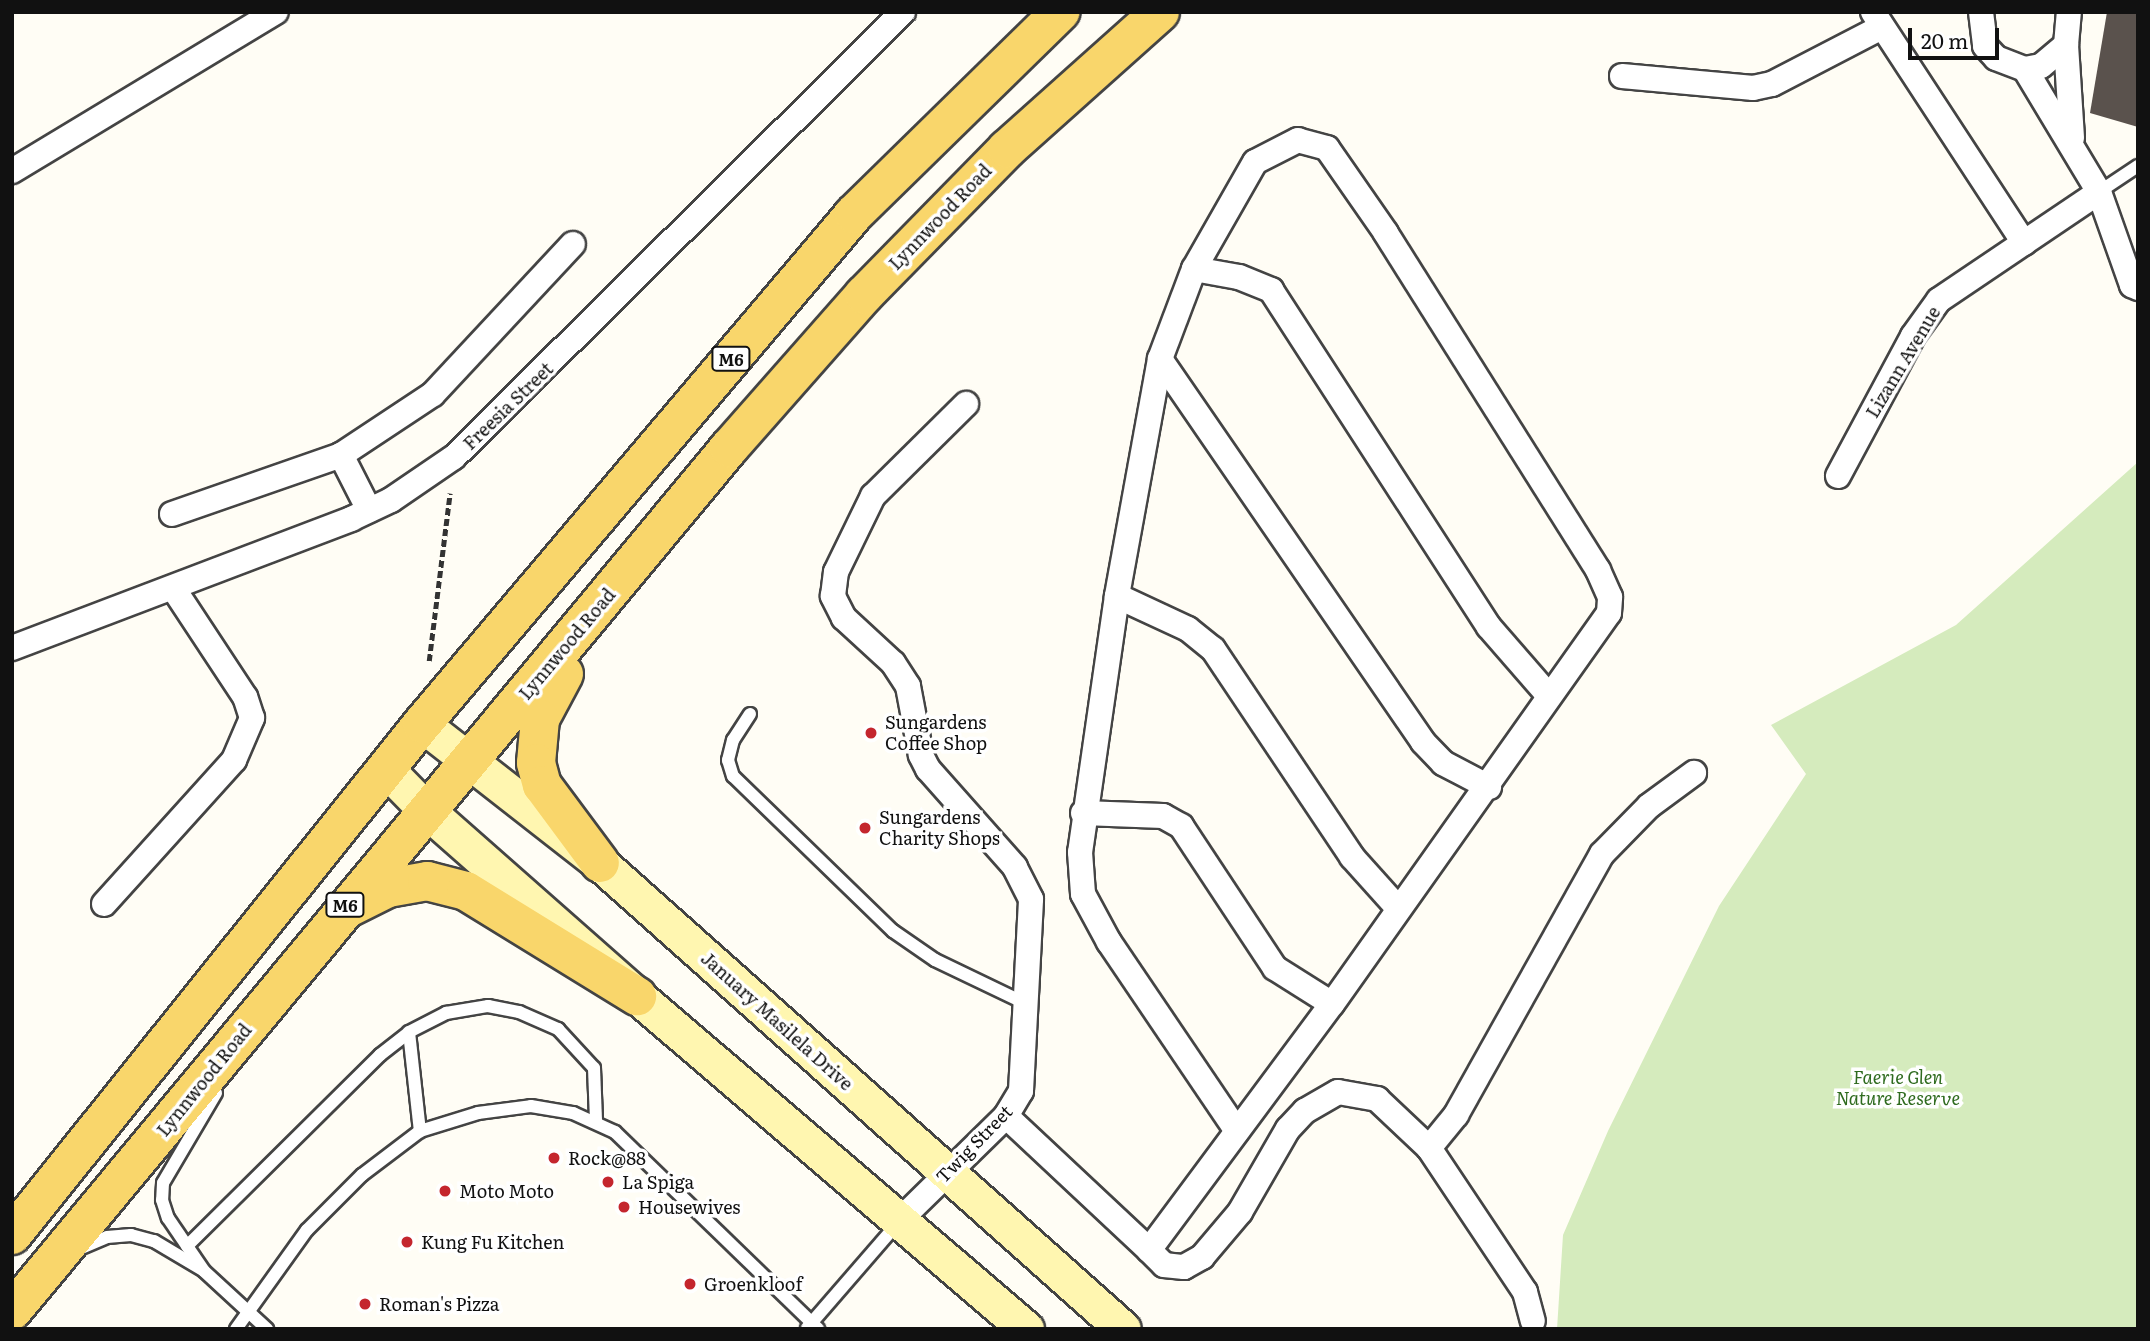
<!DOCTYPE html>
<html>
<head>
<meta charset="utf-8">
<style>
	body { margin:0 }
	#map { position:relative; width:2150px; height:1341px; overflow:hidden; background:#fffdf5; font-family:Literata,serif }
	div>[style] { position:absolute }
	.green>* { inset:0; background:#d5ebbd }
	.building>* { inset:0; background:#5a524d }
	.path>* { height:4.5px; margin-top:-2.25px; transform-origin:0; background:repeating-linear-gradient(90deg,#333 0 7px,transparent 0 10.5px) }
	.roads { filter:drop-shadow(2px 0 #444) drop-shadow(-2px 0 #444) drop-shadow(0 2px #444) drop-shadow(0 -2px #444) }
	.lane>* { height:12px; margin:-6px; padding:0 6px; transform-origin:6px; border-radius:6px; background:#fff }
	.street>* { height:24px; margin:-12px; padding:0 12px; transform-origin:12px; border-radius:12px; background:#fff }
	.secondary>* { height:35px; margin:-17.5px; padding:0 17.5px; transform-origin:17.5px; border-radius:17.5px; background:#fff6b0 }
	.primary>* { height:38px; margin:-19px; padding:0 19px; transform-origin:19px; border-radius:19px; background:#f9d66b }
	.dots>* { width:19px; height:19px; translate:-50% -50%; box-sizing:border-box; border:4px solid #fff; border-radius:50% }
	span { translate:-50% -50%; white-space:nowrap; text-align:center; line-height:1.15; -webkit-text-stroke:7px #fff; paint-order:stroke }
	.shield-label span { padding:2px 5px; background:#fff; border:2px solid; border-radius:5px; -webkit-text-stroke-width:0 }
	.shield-label { font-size:16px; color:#111; font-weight:700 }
	.street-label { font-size:18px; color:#111 }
	.poi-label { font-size:18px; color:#111 }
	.left { translate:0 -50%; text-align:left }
	.park-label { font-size:18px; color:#2f6b1f; font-style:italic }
	.frame { position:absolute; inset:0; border:14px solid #111; pointer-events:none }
	.scale { position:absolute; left:1908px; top:28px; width:91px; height:32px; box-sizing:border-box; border:4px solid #111; border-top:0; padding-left:9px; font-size:21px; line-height:24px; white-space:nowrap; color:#111; -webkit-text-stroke:5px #fff; paint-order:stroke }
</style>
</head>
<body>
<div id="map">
	<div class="green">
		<i style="clip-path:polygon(2138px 462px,2138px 1329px,1557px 1329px,1563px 1235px,1608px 1131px,1719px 906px,1806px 774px,1771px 725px,1956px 625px)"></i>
	</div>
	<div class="building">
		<i style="clip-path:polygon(2107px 12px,2138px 12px,2138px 127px,2090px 113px)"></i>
	</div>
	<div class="path">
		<i style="left:429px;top:661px;width:169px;rotate:-82.9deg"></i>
	</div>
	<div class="roads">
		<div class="lane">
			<i style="left:2099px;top:192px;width:47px;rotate:-33.7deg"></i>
			<i style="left:750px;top:714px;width:31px;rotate:123deg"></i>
			<i style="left:733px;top:740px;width:21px;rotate:104deg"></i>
			<i style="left:728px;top:760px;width:17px;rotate:73deg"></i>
			<i style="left:733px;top:776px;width:223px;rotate:44.1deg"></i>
			<i style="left:893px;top:931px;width:51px;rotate:34.6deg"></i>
			<i style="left:935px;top:960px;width:102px;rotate:25.6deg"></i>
			<i style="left:409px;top:1032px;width:100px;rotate:83.7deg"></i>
			<i style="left:216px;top:1093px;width:104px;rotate:120.5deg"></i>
			<i style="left:163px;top:1183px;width:17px;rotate:93deg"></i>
			<i style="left:162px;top:1200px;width:19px;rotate:72deg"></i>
			<i style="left:168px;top:1218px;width:64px;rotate:55.8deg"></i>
			<i style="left:204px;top:1271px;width:86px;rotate:42.6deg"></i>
			<i style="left:187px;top:1246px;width:272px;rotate:-44.7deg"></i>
			<i style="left:380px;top:1055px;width:37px;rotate:-38deg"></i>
			<i style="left:409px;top:1032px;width:42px;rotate:-27.2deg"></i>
			<i style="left:446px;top:1013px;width:43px;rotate:-9.5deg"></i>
			<i style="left:488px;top:1006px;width:32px;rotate:11deg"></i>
			<i style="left:519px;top:1012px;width:43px;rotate:23.6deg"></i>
			<i style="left:558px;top:1029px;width:53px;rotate:47.3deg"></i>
			<i style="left:594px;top:1068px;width:53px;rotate:87.8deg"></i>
			<i style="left:79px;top:1249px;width:30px;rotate:-23deg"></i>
			<i style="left:107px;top:1237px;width:24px;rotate:-5deg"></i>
			<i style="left:131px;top:1235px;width:24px;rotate:15deg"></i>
			<i style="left:154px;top:1241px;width:55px;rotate:30.8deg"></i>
			<i style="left:807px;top:1328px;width:139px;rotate:-49.1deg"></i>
			<i style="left:236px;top:1329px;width:122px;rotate:-54.4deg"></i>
			<i style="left:307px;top:1230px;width:78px;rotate:-45deg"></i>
			<i style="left:362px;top:1175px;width:73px;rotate:-37.2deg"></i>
			<i style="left:420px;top:1131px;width:61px;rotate:-17.2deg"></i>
			<i style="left:478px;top:1113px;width:53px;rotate:-7.5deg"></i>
			<i style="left:531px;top:1106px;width:43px;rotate:9.5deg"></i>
			<i style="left:573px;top:1113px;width:46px;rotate:24.3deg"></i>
			<i style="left:615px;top:1132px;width:283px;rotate:44.1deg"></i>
		</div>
		<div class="street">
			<i style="left:1873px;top:12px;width:276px;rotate:56.8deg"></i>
			<i style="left:1981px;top:12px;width:34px;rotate:83deg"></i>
			<i style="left:1985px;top:46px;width:16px;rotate:47deg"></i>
			<i style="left:1996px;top:58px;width:31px;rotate:21deg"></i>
			<i style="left:2025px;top:69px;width:16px;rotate:-11deg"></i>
			<i style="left:2041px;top:66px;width:33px;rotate:-40deg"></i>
			<i style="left:2066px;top:45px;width:33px;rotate:-85deg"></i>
			<i style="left:2066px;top:45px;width:93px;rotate:86.3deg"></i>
			<i style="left:2025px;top:69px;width:144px;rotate:59deg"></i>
			<i style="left:2099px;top:192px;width:99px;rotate:70.5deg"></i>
			<i style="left:2132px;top:285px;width:7px;rotate:27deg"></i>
			<i style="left:1622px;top:76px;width:132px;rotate:5.2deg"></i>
			<i style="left:1753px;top:88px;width:19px;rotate:-12deg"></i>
			<i style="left:1772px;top:84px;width:124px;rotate:-27.4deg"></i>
			<i style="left:12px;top:171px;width:308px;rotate:-31.1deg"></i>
			<i style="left:1194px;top:269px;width:46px;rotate:10.1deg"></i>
			<i style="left:1239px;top:277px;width:35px;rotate:22deg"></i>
			<i style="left:1271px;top:290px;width:401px;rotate:57.1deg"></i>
			<i style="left:1489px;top:627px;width:91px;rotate:49deg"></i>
			<i style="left:1160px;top:359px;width:465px;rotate:55.5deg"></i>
			<i style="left:1423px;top:742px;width:29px;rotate:46deg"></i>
			<i style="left:1443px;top:763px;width:52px;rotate:27.6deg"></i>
			<i style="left:1838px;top:476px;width:159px;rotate:-61.8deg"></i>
			<i style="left:1913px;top:336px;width:44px;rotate:-54.2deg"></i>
			<i style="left:1939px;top:300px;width:193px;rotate:-34deg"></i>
			<i style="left:369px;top:510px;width:62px;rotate:-117deg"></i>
			<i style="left:341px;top:455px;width:110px;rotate:-33.5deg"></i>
			<i style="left:433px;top:394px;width:205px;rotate:-47deg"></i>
			<i style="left:172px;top:514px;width:179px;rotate:-19.2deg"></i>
			<i style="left:1117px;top:596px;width:78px;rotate:24.9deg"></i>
			<i style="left:1188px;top:629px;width:32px;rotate:39deg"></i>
			<i style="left:1213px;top:649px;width:250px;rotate:56.2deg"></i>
			<i style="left:1352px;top:857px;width:69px;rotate:48deg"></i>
			<i style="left:12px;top:648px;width:363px;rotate:-20.8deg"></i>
			<i style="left:351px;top:519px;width:44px;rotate:-25.4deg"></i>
			<i style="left:391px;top:500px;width:76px;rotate:-34.3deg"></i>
			<i style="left:454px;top:457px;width:632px;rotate:-44.74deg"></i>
			<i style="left:1083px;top:813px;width:80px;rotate:2.1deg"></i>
			<i style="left:1163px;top:816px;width:21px;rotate:29deg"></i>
			<i style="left:1181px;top:826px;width:170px;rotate:56.5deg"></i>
			<i style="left:1275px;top:968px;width:67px;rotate:32.3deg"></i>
			<i style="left:104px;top:904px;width:194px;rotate:-47.9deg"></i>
			<i style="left:234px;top:760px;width:46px;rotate:-66.8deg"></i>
			<i style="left:252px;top:718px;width:22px;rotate:-108deg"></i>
			<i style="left:245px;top:697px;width:131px;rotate:-123.4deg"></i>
			<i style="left:1006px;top:1116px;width:196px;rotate:43.1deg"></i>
			<i style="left:1149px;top:1250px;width:307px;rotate:-53.4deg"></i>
			<i style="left:1332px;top:1004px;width:479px;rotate:-54.7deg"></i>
			<i style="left:1609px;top:613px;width:16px;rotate:-86deg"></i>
			<i style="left:1610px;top:597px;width:30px;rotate:-114deg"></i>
			<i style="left:1598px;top:570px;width:398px;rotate:-122.2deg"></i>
			<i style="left:1386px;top:233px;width:103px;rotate:-124.8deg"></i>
			<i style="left:1327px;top:148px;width:30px;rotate:-165deg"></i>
			<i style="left:1298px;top:140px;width:48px;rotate:152.9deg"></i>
			<i style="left:1255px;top:162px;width:123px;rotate:119.7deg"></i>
			<i style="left:1194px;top:269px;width:96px;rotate:110.7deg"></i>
			<i style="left:1160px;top:359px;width:241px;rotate:100.3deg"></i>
			<i style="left:1117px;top:596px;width:259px;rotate:98.2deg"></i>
			<i style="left:1080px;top:852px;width:42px;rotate:85.9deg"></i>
			<i style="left:1083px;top:894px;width:55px;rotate:61.6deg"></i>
			<i style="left:1109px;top:942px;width:228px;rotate:55.9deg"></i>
			<i style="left:1429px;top:1148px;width:43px;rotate:-50.7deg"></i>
			<i style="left:1456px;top:1115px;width:299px;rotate:-60.8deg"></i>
			<i style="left:1602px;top:854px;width:67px;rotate:-45.6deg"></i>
			<i style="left:1649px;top:806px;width:56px;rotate:-36.3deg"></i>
			<i style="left:901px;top:1219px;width:147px;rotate:-44.4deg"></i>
			<i style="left:1006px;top:1116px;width:29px;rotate:-59deg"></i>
			<i style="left:1021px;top:1091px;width:192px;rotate:-87deg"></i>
			<i style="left:1031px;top:899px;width:36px;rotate:-117deg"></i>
			<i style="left:1015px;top:867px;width:131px;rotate:-131.6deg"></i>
			<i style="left:928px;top:769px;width:16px;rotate:-117deg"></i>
			<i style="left:921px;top:755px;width:70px;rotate:-100.7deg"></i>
			<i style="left:908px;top:686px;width:27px;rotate:-123deg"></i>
			<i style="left:893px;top:663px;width:67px;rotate:-137.4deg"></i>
			<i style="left:844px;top:618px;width:25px;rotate:-117deg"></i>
			<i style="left:833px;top:596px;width:24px;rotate:-83deg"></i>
			<i style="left:836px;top:572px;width:85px;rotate:-64deg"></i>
			<i style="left:873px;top:496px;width:131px;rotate:-44.7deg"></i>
			<i style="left:1149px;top:1250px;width:21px;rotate:45deg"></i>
			<i style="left:1164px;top:1265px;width:20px;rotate:6deg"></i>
			<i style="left:1184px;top:1267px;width:21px;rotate:-29deg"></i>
			<i style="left:1202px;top:1257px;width:59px;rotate:-49.8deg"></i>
			<i style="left:1240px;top:1212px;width:96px;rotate:-60deg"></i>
			<i style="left:1288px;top:1129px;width:25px;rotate:-47deg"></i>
			<i style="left:1305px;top:1111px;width:38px;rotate:-30deg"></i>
			<i style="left:1338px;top:1092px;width:40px;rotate:10deg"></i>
			<i style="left:1377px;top:1099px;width:71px;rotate:43.3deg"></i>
			<i style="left:1429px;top:1148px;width:173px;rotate:56.3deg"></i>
			<i style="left:1525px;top:1292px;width:30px;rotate:75deg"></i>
		</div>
		<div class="secondary">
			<i style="left:422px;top:724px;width:226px;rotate:38deg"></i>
			<i style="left:600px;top:863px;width:700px;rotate:41.7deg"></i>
			<i style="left:386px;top:769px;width:56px;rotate:45.7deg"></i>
			<i style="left:425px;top:809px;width:283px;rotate:41.4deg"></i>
			<i style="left:637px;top:996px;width:512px;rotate:40.56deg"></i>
		</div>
		<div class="primary">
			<i style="left:564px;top:674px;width:51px;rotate:118.1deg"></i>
			<i style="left:540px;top:719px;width:44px;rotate:95.2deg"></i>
			<i style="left:536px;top:763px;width:23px;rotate:75deg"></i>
			<i style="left:542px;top:785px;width:97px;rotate:53.4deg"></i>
			<i style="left:346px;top:909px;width:47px;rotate:-26.6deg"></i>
			<i style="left:388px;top:888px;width:40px;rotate:-10deg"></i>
			<i style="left:427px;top:881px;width:40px;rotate:14.4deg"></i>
			<i style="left:466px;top:891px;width:201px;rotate:31.6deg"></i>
			<i style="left:12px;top:1235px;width:655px;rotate:-51.26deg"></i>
			<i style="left:422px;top:724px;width:668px;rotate:-49.73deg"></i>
			<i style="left:854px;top:214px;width:289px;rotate:-44.4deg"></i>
			<i style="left:12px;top:1311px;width:1122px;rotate:-50.28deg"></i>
			<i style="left:729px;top:448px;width:204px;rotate:-48.6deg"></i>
			<i style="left:864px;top:295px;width:204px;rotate:-45.6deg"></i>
			<i style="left:1007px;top:149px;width:205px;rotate:-41.8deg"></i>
		</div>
	</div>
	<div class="dots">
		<i style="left:871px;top:733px;background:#c4262e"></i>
		<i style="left:865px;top:828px;background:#c4262e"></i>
		<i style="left:554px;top:1158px;background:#c4262e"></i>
		<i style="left:608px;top:1182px;background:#c4262e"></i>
		<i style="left:445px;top:1191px;background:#c4262e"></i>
		<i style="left:624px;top:1207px;background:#c4262e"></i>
		<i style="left:407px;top:1242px;background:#c4262e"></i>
		<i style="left:690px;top:1284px;background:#c4262e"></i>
		<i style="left:365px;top:1304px;background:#c4262e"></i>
	</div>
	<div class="shield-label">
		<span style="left:731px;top:359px">M6</span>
		<span style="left:345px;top:905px">M6</span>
	</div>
	<div class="street-label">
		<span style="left:940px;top:217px;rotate:-46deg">Lynnwood Road</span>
		<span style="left:1903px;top:362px;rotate:-59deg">Lizann Avenue</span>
		<span style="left:508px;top:406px;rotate:-44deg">Freesia Street</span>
		<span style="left:567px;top:644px;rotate:-50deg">Lynnwood Road</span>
		<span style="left:777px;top:1021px;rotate:42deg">January Masilela Drive</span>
		<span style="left:204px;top:1080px;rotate:-51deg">Lynnwood Road</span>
		<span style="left:974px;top:1144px;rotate:-46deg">Twig Street</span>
	</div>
	<div class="poi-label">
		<span class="left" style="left:885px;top:733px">Sungardens<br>Coffee Shop</span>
		<span class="left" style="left:879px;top:828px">Sungardens<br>Charity Shops</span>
		<span class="left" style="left:568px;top:1158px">Rock@88</span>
		<span class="left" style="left:622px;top:1182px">La Spiga</span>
		<span class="left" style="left:459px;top:1191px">Moto Moto</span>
		<span class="left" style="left:638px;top:1207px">Housewives</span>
		<span class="left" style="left:421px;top:1242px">Kung Fu Kitchen</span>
		<span class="left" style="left:704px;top:1284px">Groenkloof</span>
		<span class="left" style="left:379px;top:1304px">Roman's Pizza</span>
	</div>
	<div class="park-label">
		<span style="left:1898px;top:1088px">Faerie Glen<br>Nature Reserve</span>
	</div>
	<div class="frame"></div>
	<div class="scale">20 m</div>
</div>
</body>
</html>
